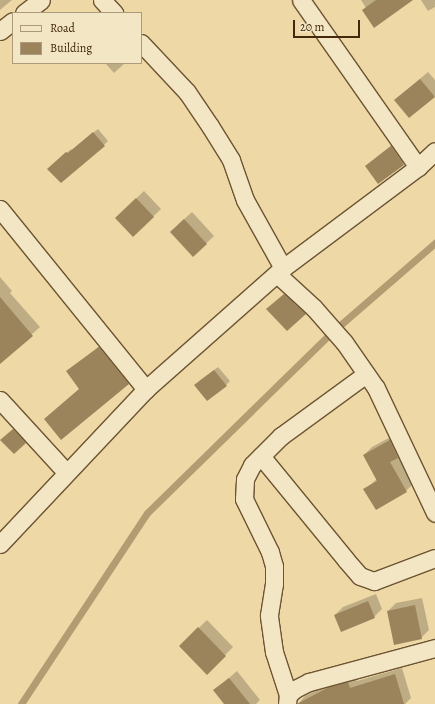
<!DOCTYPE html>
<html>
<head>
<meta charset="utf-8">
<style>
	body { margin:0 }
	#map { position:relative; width:435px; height:704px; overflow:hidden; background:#edd8a6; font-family:Alegreya,serif }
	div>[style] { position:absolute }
	.shadow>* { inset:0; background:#0003 }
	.stream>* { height:7px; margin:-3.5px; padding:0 3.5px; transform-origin:3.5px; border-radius:3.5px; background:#b39c72 }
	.building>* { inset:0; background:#9b845c }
	.roads { filter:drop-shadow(1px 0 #6d5432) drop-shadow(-1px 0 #6d5432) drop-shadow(0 1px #6d5432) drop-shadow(0 -1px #6d5432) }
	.minor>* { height:17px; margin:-8.5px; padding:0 8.5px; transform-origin:8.5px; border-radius:8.5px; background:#f3e6c5 }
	span { translate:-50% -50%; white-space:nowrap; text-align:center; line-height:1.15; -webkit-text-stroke:3px #f3e6c5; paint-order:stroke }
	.legend { position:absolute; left:12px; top:12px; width:130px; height:52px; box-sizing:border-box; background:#f3e6c5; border:1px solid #ac9a7b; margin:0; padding:5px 7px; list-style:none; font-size:12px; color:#42280c }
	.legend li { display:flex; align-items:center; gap:8px; height:20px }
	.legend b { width:20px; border:1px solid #ac9a7b }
	.scale { position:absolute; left:293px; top:20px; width:67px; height:18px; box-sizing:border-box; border:2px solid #42280c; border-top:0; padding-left:5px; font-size:12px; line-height:14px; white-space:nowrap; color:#42280c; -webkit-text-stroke:3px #f3e6c5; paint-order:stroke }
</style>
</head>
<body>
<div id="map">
	<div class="shadow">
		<i style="clip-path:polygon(0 0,12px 0,0 10px)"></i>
		<i style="clip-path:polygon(361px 0,412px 0,366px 8px)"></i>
		<i style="clip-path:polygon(421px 0,435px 0,435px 7px,428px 11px)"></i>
		<i style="clip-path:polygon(105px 63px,125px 63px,114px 73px)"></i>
		<i style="clip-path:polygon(428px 72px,435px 80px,435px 96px,409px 117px,395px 100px)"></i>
		<i style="clip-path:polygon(98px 129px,108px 141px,104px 145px,49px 169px,71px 149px,72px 150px)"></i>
		<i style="clip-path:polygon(399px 139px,411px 156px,379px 183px,366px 166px)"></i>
		<i style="clip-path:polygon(144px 191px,161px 209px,133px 236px,116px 218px)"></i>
		<i style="clip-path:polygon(192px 212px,214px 236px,193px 256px,179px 224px)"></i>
		<i style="clip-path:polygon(0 277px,12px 291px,10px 293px,40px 327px,0 363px)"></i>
		<i style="clip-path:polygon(292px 287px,313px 306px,305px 313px,275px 302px)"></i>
		<i style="clip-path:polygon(107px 340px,136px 376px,61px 438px,45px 419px,80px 389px,67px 371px)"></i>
		<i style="clip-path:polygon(218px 367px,230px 381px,226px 385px,199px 381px)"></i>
		<i style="clip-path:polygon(17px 426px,29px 439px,14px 452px,2px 440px)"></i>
		<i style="clip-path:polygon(398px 433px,405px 450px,399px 456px,414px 483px,406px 491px,365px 489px,377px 479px,364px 455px,372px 447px)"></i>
		<i style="clip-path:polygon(376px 594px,382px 609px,374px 617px,335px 615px,343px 607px)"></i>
		<i style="clip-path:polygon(422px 598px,429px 630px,421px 638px,388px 611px,396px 603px)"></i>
		<i style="clip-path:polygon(207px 620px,233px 647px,207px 673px,180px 646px)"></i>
		<i style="clip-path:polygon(402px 668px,411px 698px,405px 704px,298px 704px,305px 696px,337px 680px,355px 675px,357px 681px)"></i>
		<i style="clip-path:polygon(237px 671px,260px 700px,256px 704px,226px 704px,215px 690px)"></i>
	</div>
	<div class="stream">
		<i style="left:21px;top:704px;width:229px;rotate:-56.6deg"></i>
		<i style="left:147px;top:513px;width:257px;rotate:-44.4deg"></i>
		<i style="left:331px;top:333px;width:138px;rotate:-40.9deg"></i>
	</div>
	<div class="building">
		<i style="clip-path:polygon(376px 0,413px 0,374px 28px,362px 10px)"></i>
		<i style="clip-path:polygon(420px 79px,435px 97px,409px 118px,394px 100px)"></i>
		<i style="clip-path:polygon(93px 132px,105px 146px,61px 183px,47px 169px,66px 152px,68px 153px)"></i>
		<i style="clip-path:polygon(391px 146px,404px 165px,378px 184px,365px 166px)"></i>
		<i style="clip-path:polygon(136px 198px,154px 217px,133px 237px,115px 218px)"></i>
		<i style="clip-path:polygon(184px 219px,207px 244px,193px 257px,170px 232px)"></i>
		<i style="clip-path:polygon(284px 294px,306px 314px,287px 331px,266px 309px)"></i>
		<i style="clip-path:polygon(0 297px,33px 336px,0 364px)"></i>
		<i style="clip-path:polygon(99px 347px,129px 384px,61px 440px,44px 419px,79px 389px,66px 371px)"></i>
		<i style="clip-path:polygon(214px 370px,227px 386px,207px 401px,194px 385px)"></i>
		<i style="clip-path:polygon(13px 429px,26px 443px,14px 454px,0 440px)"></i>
		<i style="clip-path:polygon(390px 440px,398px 458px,390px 462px,407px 492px,376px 510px,363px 489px,377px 481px,363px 455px)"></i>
		<i style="clip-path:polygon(368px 601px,375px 618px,341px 632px,334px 615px)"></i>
		<i style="clip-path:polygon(415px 605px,422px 639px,394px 645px,387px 611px)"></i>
		<i style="clip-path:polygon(198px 627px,226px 656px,207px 675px,179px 646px)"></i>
		<i style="clip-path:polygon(395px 674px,404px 704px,297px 704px,329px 687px,348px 682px,350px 688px)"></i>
		<i style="clip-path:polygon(229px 678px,250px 704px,224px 704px,213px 690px)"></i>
	</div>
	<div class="roads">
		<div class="minor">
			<i style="left:102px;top:0;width:18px;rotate:47deg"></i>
			<i style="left:301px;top:0;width:204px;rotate:55deg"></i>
			<i style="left:24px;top:13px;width:21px;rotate:-37deg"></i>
			<i style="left:0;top:31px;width:16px;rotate:-38deg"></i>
			<i style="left:141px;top:43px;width:67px;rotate:46.8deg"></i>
			<i style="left:187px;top:92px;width:41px;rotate:55.9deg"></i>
			<i style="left:210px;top:126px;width:40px;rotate:58deg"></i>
			<i style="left:231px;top:160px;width:42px;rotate:70.7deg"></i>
			<i style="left:245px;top:200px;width:78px;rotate:60.8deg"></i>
			<i style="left:0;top:209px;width:232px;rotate:51deg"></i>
			<i style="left:277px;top:274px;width:50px;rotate:42.6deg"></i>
			<i style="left:314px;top:308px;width:45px;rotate:48.6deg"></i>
			<i style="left:344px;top:342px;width:56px;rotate:55.2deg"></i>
			<i style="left:376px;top:388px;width:138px;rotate:64.7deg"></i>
			<i style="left:0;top:400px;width:98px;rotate:47.5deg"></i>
			<i style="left:261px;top:456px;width:134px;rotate:50.7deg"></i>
			<i style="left:346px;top:560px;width:21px;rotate:49deg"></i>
			<i style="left:360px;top:576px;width:15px;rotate:20deg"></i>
			<i style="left:374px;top:581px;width:65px;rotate:-20.7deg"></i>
			<i style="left:0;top:544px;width:213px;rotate:-46.7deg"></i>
			<i style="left:146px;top:389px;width:183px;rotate:-41.5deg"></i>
			<i style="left:283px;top:268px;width:169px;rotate:-36.8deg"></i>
			<i style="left:418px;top:167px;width:23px;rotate:-43deg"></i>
			<i style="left:288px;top:695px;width:45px;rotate:-108deg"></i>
			<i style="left:274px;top:652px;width:37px;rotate:-98deg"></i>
			<i style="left:269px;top:615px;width:31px;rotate:-81deg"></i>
			<i style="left:274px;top:584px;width:18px;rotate:-90deg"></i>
			<i style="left:274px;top:566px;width:15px;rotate:-106deg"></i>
			<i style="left:270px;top:552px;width:59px;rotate:-116.1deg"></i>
			<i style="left:244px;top:499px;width:20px;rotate:-87deg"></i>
			<i style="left:245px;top:479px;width:16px;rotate:-63deg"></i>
			<i style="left:252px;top:465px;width:41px;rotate:-45deg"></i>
			<i style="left:281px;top:436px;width:105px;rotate:-36.1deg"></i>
			<i style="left:287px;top:704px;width:9px;rotate:-84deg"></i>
			<i style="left:288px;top:695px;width:9px;rotate:-41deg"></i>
			<i style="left:295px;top:689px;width:16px;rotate:-27deg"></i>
			<i style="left:309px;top:682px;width:131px;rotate:-15.1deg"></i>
		</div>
	</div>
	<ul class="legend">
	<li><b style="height:5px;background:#f3e6c5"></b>Road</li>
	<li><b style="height:11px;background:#9b845c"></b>Building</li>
	</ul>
	<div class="scale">20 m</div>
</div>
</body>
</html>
